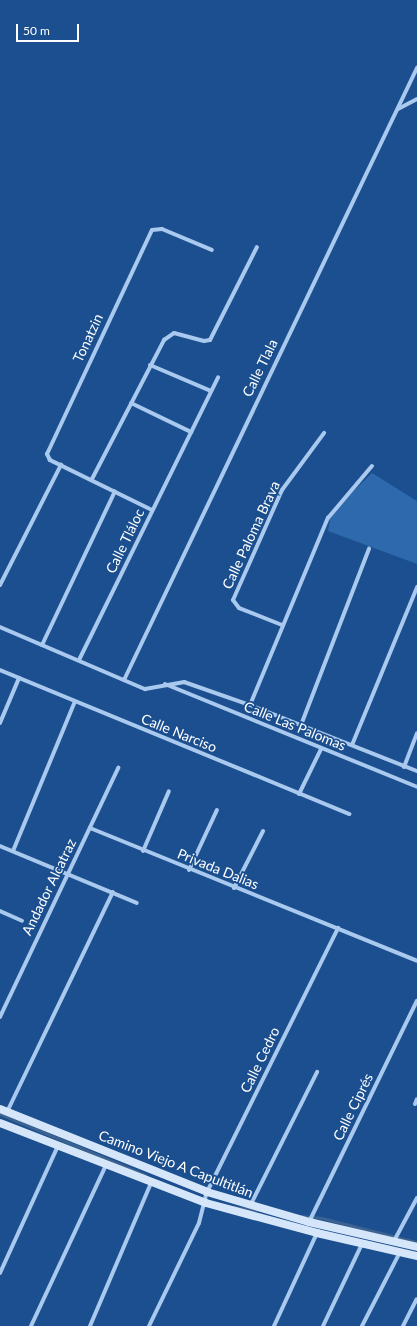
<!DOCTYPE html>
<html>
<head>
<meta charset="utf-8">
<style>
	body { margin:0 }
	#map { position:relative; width:417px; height:1326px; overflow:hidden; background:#1b4f8f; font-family:Lato,sans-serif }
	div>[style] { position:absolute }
	.green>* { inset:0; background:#2e69ad }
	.stream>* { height:2.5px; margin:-1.25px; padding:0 1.25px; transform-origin:1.25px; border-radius:1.25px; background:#3c6290 }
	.street>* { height:4px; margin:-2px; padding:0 2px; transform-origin:2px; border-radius:2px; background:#a9c9ee }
	.secondary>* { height:8px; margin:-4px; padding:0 4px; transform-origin:4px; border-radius:4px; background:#d6e6fa }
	span { translate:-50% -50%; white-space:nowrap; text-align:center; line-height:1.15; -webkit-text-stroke:3.5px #1b4f8f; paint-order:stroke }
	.street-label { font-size:14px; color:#fff }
	.scale { position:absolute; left:16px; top:24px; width:63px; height:18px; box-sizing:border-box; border:2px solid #fff; border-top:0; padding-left:5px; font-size:12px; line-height:14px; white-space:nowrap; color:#fff; -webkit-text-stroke:3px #1b4f8f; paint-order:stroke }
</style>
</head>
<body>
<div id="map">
	<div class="green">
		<i style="clip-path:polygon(372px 473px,417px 501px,417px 564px,328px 531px,331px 513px)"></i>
	</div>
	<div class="stream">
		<i style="left:0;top:1114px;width:158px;rotate:22.7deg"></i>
		<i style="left:233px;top:1207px;width:23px;rotate:7deg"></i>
		<i style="left:301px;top:1216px;width:21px;rotate:5deg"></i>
		<i style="left:322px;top:1218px;width:98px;rotate:14.2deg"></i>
	</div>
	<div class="street">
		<i style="left:398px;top:109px;width:21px;rotate:-28deg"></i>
		<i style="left:150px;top:365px;width:66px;rotate:23.1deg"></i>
		<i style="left:131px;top:403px;width:67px;rotate:25.8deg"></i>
		<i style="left:92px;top:479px;width:157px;rotate:-62.6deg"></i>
		<i style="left:164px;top:340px;width:12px;rotate:-35deg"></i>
		<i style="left:174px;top:333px;width:31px;rotate:15deg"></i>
		<i style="left:204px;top:341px;width:6px;rotate:-9deg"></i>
		<i style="left:210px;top:340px;width:104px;rotate:-63.2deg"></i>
		<i style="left:152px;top:510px;width:114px;rotate:-153.9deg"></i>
		<i style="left:50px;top:460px;width:7px;rotate:-117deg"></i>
		<i style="left:47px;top:454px;width:247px;rotate:-64.9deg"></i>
		<i style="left:152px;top:230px;width:10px;rotate:-6deg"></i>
		<i style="left:162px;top:229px;width:54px;rotate:22.8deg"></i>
		<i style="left:0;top:585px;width:135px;rotate:-63.1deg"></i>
		<i style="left:282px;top:625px;width:46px;rotate:-158.4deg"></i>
		<i style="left:239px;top:608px;width:10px;rotate:-127deg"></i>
		<i style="left:233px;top:600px;width:120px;rotate:-66deg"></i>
		<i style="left:282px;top:490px;width:71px;rotate:-53.6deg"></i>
		<i style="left:0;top:627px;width:158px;rotate:23.2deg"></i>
		<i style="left:145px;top:689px;width:40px;rotate:-10deg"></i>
		<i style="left:184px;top:682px;width:70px;rotate:19.2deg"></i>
		<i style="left:250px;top:705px;width:180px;rotate:21.6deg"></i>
		<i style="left:42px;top:645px;width:170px;rotate:-64.6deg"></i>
		<i style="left:79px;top:660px;width:315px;rotate:-63.8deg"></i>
		<i style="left:0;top:670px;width:378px;rotate:22.4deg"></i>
		<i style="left:124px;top:680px;width:679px;rotate:-64.42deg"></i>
		<i style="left:165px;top:684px;width:272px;rotate:22.2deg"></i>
		<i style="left:250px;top:705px;width:203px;rotate:-67.4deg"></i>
		<i style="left:328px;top:518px;width:68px;rotate:-49.8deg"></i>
		<i style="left:0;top:723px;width:49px;rotate:-67.1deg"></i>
		<i style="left:301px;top:725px;width:189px;rotate:-68.9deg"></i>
		<i style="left:352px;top:745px;width:171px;rotate:-67.6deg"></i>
		<i style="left:404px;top:767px;width:36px;rotate:-69deg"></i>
		<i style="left:299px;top:794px;width:50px;rotate:-63.9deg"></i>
		<i style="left:90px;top:828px;width:353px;rotate:22.1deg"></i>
		<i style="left:0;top:846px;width:148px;rotate:22.6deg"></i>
		<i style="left:13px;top:851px;width:162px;rotate:-67.5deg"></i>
		<i style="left:143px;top:851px;width:65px;rotate:-66.6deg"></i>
		<i style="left:189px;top:870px;width:66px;rotate:-65deg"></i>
		<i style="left:234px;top:888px;width:64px;rotate:-63deg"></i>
		<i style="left:0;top:911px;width:24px;rotate:24deg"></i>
		<i style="left:0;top:1017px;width:276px;rotate:-64.6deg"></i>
		<i style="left:415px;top:1104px;width:5px;rotate:-68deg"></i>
		<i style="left:7px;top:1112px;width:244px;rotate:-64.3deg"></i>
		<i style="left:250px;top:1206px;width:150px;rotate:-63.4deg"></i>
		<i style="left:309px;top:1222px;width:246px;rotate:-64deg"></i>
		<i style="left:394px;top:1241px;width:49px;rotate:-61.9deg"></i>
		<i style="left:0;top:1273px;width:140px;rotate:-65.5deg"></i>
		<i style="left:31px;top:1326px;width:178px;rotate:-65deg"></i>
		<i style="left:90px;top:1326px;width:155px;rotate:-66.9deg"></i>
		<i style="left:149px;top:1326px;width:114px;rotate:-64.1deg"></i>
		<i style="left:199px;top:1223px;width:32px;rotate:-76deg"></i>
		<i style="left:207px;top:1192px;width:295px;rotate:-63.6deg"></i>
		<i style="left:274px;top:1326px;width:102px;rotate:-65.2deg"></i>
		<i style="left:323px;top:1326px;width:91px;rotate:-64.6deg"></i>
		<i style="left:362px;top:1326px;width:83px;rotate:-62.8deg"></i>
		<i style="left:403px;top:1326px;width:30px;rotate:-63deg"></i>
	</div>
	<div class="secondary">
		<i style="left:0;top:1109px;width:223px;rotate:21.8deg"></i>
		<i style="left:207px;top:1192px;width:106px;rotate:16.4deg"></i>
		<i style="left:309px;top:1222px;width:111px;rotate:13deg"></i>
		<i style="left:0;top:1123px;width:221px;rotate:21.2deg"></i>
		<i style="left:206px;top:1203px;width:115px;rotate:15.1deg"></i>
		<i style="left:317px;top:1233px;width:103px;rotate:13deg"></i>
	</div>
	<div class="street-label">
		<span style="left:88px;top:338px;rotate:-65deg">Tonatzin</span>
		<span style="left:260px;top:368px;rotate:-64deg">Calle Tlala</span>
		<span style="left:251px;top:535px;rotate:-65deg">Calle Paloma Brava</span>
		<span style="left:125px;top:541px;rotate:-64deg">Calle Tláloc</span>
		<span style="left:295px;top:726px;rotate:22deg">Calle Las Palomas</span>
		<span style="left:179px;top:733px;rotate:22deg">Calle Narciso</span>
		<span style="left:218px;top:869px;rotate:22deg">Privada Dalias</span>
		<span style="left:49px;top:887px;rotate:-64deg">Andador Alcatraz</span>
		<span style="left:260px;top:1060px;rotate:-64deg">Calle Cedro</span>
		<span style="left:353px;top:1107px;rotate:-64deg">Calle Ciprés</span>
		<span style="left:176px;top:1164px;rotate:21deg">Camino Viejo A Capultitlán</span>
	</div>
	<div class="scale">50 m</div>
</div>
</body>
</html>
